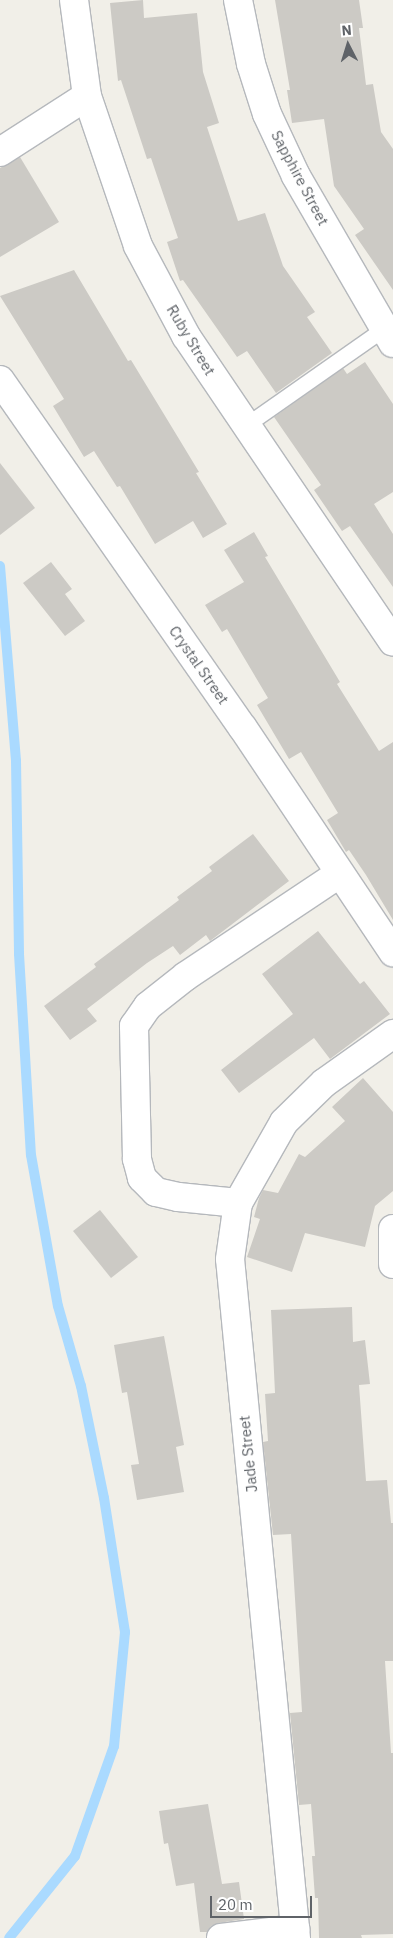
<!DOCTYPE html>
<html>
<head>
<meta charset="utf-8">
<style>
	body { margin:0 }
	#map { position:relative; width:393px; height:1938px; overflow:hidden; background:#f1efe8; font-family:"IBM Plex Sans",sans-serif }
	div>[style] { position:absolute }
	.stream>* { height:10px; margin:-5px; padding:0 5px; transform-origin:5px; border-radius:5px; background:#aadaff }
	.building>* { inset:0; background:#cccac5 }
	.roads { filter:drop-shadow(1px 0 #b5b8bc) drop-shadow(-1px 0 #b5b8bc) drop-shadow(0 1px #b5b8bc) drop-shadow(0 -1px #b5b8bc) }
	.lane>* { height:15px; margin:-7.5px; padding:0 7.5px; transform-origin:7.5px; border-radius:7.5px; background:#fff }
	.street>* { height:28px; margin:-14px; padding:0 14px; transform-origin:14px; border-radius:14px; background:#fff }
	span { translate:-50% -50%; white-space:nowrap; text-align:center; line-height:1.15; -webkit-text-stroke:4px #fff; paint-order:stroke }
	.street-label { font-size:15px; color:#5f6368 }
	.north { position:absolute; left:323px; top:20px; width:50px; height:50px; -webkit-text-stroke:4px #fff; paint-order:stroke; rotate:355deg; font-size:14px; font-weight:700; line-height:20px; text-align:center; color:#5f6368 }
	.north::after { content:''; display:block; margin:auto; width:18px; height:22px; background:#5f6368; clip-path:polygon(50% 0,100% 100%,50% 72%,0 100%) }
	.scale { position:absolute; left:210px; top:1896px; width:102px; height:22px; box-sizing:border-box; border:2px solid #5f6368; border-top:0; padding-left:6px; font-size:15px; line-height:18px; white-space:nowrap; color:#5f6368; -webkit-text-stroke:4px #fff; paint-order:stroke }
</style>
</head>
<body>
<div id="map">
	<div class="stream">
		<i style="left:0;top:566px;width:196px;rotate:85.3deg"></i>
		<i style="left:16px;top:761px;width:193px;rotate:89.1deg"></i>
		<i style="left:19px;top:954px;width:201px;rotate:86.6deg"></i>
		<i style="left:31px;top:1155px;width:153px;rotate:79.9deg"></i>
		<i style="left:58px;top:1306px;width:83px;rotate:74deg"></i>
		<i style="left:81px;top:1386px;width:114px;rotate:78.4deg"></i>
		<i style="left:104px;top:1498px;width:136px;rotate:81.1deg"></i>
		<i style="left:125px;top:1632px;width:115px;rotate:95.5deg"></i>
		<i style="left:114px;top:1746px;width:117px;rotate:109.5deg"></i>
		<i style="left:75px;top:1856px;width:105px;rotate:128.8deg"></i>
	</div>
	<div class="building">
		<i style="clip-path:polygon(143px 0,144px 18px,197px 13px,203px 72px,219px 123px,207px 127px,238px 221px,265px 213px,283px 266px,315px 312px,307px 317px,332px 353px,276px 393px,247px 351px,237px 357px,183px 280px,180px 281px,167px 242px,178px 238px,151px 158px,147px 159px,121px 80px,118px 81px,110px 3px)"></i>
		<i style="clip-path:polygon(275px 0,359px 0,363px 28px,359px 28px,366px 85px,373px 84px,381px 132px,393px 149px,393px 290px,355px 235px,364px 229px,334px 186px,324px 119px,292px 123px,287px 90px,290px 90px)"></i>
		<i style="clip-path:polygon(20px 157px,59px 222px,0 257px,0 168px)"></i>
		<i style="clip-path:polygon(74px 270px,128px 361px,131px 360px,176px 434px,199px 472px,196px 473px,227px 524px,203px 538px,193px 521px,155px 544px,120px 486px,117px 487px,94px 451px,84px 457px,53px 406px,64px 399px,0 296px)"></i>
		<i style="clip-path:polygon(365px 362px,393px 404px,393px 492px,374px 504px,393px 534px,393px 587px,350px 526px,342px 531px,314px 490px,321px 485px,274px 417px,343px 368px,347px 374px)"></i>
		<i style="clip-path:polygon(0 463px,35px 508px,0 535px)"></i>
		<i style="clip-path:polygon(254px 532px,268px 556px,265px 557px,340px 682px,337px 684px,379px 751px,393px 742px,393px 920px,366px 875px,349px 850px,346px 852px,327px 820px,338px 813px,301px 752px,289px 759px,257px 705px,268px 698px,227px 629px,222px 632px,205px 605px,244px 582px,224px 550px)"></i>
		<i style="clip-path:polygon(51px 562px,72px 589px,65px 594px,85px 621px,65px 636px,23px 583px)"></i>
		<i style="clip-path:polygon(253px 834px,289px 881px,210px 941px,206px 935px,180px 955px,173px 946px,147px 963px,87px 1009px,97px 1021px,70px 1040px,44px 1006px,96px 967px,94px 964px,179px 900px,177px 897px,212px 871px,209px 867px)"></i>
		<i style="clip-path:polygon(318px 931px,360px 984px,364px 981px,390px 1014px,330px 1059px,314px 1038px,239px 1093px,221px 1070px,293px 1014px,262px 974px)"></i>
		<i style="clip-path:polygon(363px 1078px,393px 1112px,393px 1191px,375px 1206px,365px 1247px,305px 1233px,292px 1272px,247px 1257px,260px 1219px,254px 1217px,259px 1198px,263px 1190px,278px 1193px,299px 1154px,305px 1157px,345px 1121px,332px 1107px)"></i>
		<i style="clip-path:polygon(100px 1210px,138px 1257px,111px 1278px,73px 1231px)"></i>
		<i style="clip-path:polygon(352px 1307px,353px 1342px,365px 1340px,370px 1384px,359px 1385px,366px 1481px,387px 1480px,391px 1523px,393px 1523px,393px 1661px,385px 1661px,391px 1753px,393px 1753px,393px 1934px,361px 1935px,362px 1938px,319px 1938px,318px 1898px,315px 1898px,312px 1856px,315px 1856px,311px 1804px,299px 1805px,290px 1713px,302px 1712px,291px 1534px,273px 1535px,263px 1442px,268px 1441px,265px 1394px,275px 1393px,271px 1310px)"></i>
		<i style="clip-path:polygon(164px 1336px,184px 1445px,176px 1447px,184px 1492px,137px 1500px,131px 1465px,139px 1464px,127px 1392px,122px 1393px,114px 1345px)"></i>
		<i style="clip-path:polygon(208px 1804px,222px 1884px,239px 1882px,244px 1919px,219px 1923px,211px 1926px,207px 1932px,200px 1932px,194px 1883px,176px 1886px,168px 1843px,164px 1844px,159px 1811px)"></i>
	</div>
	<div class="roads">
		<div class="lane">
			<i style="left:246px;top:425px;width:176px;rotate:-35deg"></i>
		</div>
		<div class="street">
			<i style="left:74px;top:0;width:97px;rotate:82.3deg"></i>
			<i style="left:87px;top:96px;width:158px;rotate:71.2deg"></i>
			<i style="left:138px;top:246px;width:102px;rotate:61.9deg"></i>
			<i style="left:186px;top:336px;width:369px;rotate:55.9deg"></i>
			<i style="left:238px;top:0;width:65px;rotate:78.5deg"></i>
			<i style="left:251px;top:64px;width:52px;rotate:72.3deg"></i>
			<i style="left:267px;top:114px;width:68px;rotate:64.9deg"></i>
			<i style="left:296px;top:176px;width:193px;rotate:59.9deg"></i>
			<i style="left:0;top:152px;width:103px;rotate:-32.8deg"></i>
			<i style="left:0;top:380px;width:424px;rotate:55.1deg"></i>
			<i style="left:243px;top:728px;width:270px;rotate:56.2deg"></i>
			<i style="left:238px;top:1203px;width:60px;rotate:-174.3deg"></i>
			<i style="left:178px;top:1197px;width:23px;rotate:-167deg"></i>
			<i style="left:156px;top:1192px;width:20px;rotate:-135deg"></i>
			<i style="left:142px;top:1178px;width:20px;rotate:-105deg"></i>
			<i style="left:137px;top:1159px;width:133px;rotate:-91.3deg"></i>
			<i style="left:134px;top:1026px;width:24px;rotate:-55deg"></i>
			<i style="left:148px;top:1006px;width:48px;rotate:-38.3deg"></i>
			<i style="left:186px;top:976px;width:184px;rotate:-33.7deg"></i>
			<i style="left:393px;top:1229px;width:35px;rotate:90deg"></i>
			<i style="left:221px;top:1938px;width:75px;rotate:-6.9deg"></i>
			<i style="left:296px;top:1938px;width:682px;rotate:-95.55deg"></i>
			<i style="left:230px;top:1259px;width:57px;rotate:-81.9deg"></i>
			<i style="left:238px;top:1203px;width:93px;rotate:-60.4deg"></i>
			<i style="left:284px;top:1122px;width:56px;rotate:-44.3deg"></i>
			<i style="left:324px;top:1083px;width:85px;rotate:-35.4deg"></i>
		</div>
	</div>
	<div class="street-label">
		<span style="left:300px;top:178px;rotate:62deg">Sapphire Street</span>
		<span style="left:191px;top:340px;rotate:59deg">Ruby Street</span>
		<span style="left:199px;top:665px;rotate:55deg">Crystal Street</span>
		<span style="left:248px;top:1454px;rotate:-96deg">Jade Street</span>
	</div>
	<div class="north">N</div>
	<div class="scale">20 m</div>
</div>
</body>
</html>
